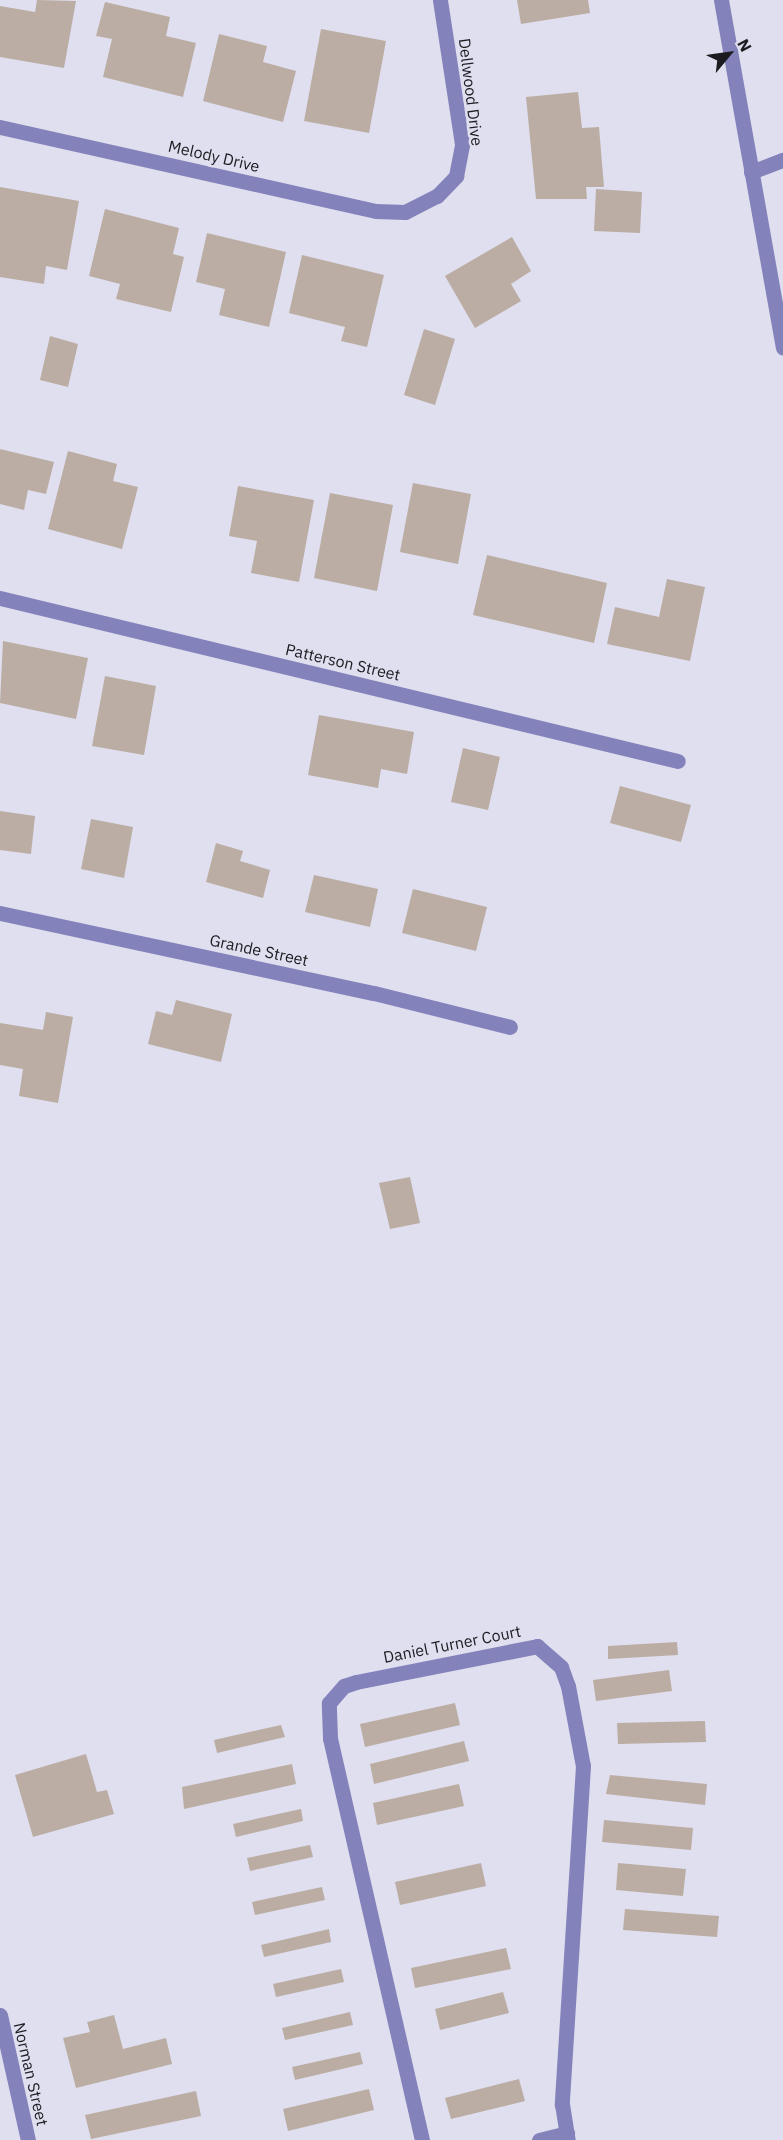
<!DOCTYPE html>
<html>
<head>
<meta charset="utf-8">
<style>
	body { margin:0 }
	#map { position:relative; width:783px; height:2140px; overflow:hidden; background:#dfdfef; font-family:"IBM Plex Sans",sans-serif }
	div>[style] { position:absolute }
	.building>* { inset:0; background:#bbada3 }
	.minor>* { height:15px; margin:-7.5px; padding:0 7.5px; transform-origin:7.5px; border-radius:7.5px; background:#8482bb }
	span { translate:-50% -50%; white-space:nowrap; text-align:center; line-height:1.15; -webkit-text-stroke:5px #dfdfef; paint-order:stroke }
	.street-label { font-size:16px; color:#1b1b20 }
	.north { position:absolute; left:699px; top:24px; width:60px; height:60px; -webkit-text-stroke:4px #dfdfef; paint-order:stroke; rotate:61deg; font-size:16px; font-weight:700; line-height:24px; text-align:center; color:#1b1b20 }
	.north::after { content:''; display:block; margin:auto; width:21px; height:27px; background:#1b1b20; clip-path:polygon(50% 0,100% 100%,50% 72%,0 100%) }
</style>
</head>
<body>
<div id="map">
	<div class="building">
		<i style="clip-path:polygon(37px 0,76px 1px,64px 68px,0 57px,0 6px,35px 12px)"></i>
		<i style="clip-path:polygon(517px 0,588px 0,590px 13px,521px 24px)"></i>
		<i style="clip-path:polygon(105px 2px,170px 17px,166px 36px,196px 43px,183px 97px,103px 77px,112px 39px,96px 36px)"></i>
		<i style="clip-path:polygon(321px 29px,386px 41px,369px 133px,304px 121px)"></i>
		<i style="clip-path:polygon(219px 34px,267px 46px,263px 62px,296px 71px,283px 122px,203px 101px)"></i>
		<i style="clip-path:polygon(578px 92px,582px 128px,599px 127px,604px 187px,586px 187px,587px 199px,536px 199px,526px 97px)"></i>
		<i style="clip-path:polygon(0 187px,79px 201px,67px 270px,46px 266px,44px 284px,0 277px)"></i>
		<i style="clip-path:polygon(596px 189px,642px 192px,640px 233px,594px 231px)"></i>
		<i style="clip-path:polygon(105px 209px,179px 228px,173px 254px,184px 257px,171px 312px,116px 299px,120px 284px,89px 276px)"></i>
		<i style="clip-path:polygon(207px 233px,286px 252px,269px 327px,219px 315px,225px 289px,196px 282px)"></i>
		<i style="clip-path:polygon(512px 237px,531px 271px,511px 284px,521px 301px,475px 328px,445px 276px)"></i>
		<i style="clip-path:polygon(302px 255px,384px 275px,367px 347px,341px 341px,345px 327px,289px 313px)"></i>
		<i style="clip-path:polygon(424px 329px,455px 339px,435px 405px,404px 395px)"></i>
		<i style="clip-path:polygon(50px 336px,78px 344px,68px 387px,40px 380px)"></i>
		<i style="clip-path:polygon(0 449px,54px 462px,46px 494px,28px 490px,24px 510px,0 504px)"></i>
		<i style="clip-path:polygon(68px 451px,117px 464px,113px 481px,138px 487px,122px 549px,48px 529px)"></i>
		<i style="clip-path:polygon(413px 483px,471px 494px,458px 564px,400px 552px)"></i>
		<i style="clip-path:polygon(238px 486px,314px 500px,299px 582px,251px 573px,257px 541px,229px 536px)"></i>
		<i style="clip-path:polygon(330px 493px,393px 505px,377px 591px,314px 578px)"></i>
		<i style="clip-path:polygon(487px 555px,607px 583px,594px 643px,473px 615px)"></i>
		<i style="clip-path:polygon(667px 579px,705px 587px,690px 661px,607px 644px,615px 607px,659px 617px)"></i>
		<i style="clip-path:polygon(3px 641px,88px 658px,76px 719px,0 703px)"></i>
		<i style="clip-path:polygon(105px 676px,156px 686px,144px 755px,92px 746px)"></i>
		<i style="clip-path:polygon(319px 715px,414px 732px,407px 774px,381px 769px,378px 788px,308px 775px)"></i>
		<i style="clip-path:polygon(463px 748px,500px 757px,488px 810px,451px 802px)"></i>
		<i style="clip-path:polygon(620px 786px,691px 805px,681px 842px,610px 823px)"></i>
		<i style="clip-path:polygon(0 811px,35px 816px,31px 854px,0 850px)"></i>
		<i style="clip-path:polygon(91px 819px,133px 827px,124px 878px,81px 869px)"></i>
		<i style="clip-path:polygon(216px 843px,243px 851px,240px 861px,270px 870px,263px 898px,206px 882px)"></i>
		<i style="clip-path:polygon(314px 875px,378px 889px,370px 927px,305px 912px)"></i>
		<i style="clip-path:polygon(413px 889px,487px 907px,476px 951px,402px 933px)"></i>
		<i style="clip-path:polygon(176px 1000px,232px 1014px,221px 1062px,148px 1044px,156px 1011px,172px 1015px)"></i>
		<i style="clip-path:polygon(46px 1012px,73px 1017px,58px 1103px,19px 1096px,23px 1069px,0 1065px,0 1023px,43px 1030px)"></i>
		<i style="clip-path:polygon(410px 1177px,420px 1223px,390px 1229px,379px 1183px)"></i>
		<i style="clip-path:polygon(677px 1642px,678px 1655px,608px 1659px,608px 1646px)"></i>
		<i style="clip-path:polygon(669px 1670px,672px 1691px,596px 1701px,593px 1680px)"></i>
		<i style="clip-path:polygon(455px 1703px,460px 1725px,365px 1747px,360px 1724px)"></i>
		<i style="clip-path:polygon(705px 1721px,706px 1742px,618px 1744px,617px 1723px)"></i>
		<i style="clip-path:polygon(281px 1725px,285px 1737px,217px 1753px,214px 1740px)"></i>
		<i style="clip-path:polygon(464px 1741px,469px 1761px,374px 1784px,370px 1764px)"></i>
		<i style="clip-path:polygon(86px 1754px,97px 1792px,107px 1790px,114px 1814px,33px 1837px,15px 1775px)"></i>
		<i style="clip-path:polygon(292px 1764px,296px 1784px,184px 1809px,182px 1787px)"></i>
		<i style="clip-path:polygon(610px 1775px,707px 1784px,705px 1805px,606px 1794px)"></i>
		<i style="clip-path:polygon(459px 1784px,464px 1806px,377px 1825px,373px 1803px)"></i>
		<i style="clip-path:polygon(301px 1809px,303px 1821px,236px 1837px,233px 1824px)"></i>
		<i style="clip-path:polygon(604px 1820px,693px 1828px,691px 1850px,602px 1842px)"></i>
		<i style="clip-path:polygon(310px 1845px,313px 1857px,250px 1871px,247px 1858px)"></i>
		<i style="clip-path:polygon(481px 1863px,486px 1886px,400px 1905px,395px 1882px)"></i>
		<i style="clip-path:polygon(618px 1863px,686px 1869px,683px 1896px,616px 1890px)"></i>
		<i style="clip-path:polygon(322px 1887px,325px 1900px,255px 1915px,252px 1902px)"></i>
		<i style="clip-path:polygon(625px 1909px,719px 1916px,717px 1937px,623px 1930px)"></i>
		<i style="clip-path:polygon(329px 1929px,331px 1942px,264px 1957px,261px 1945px)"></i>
		<i style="clip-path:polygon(506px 1948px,511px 1969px,415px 1988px,411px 1968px)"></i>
		<i style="clip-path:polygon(341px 1969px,344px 1982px,276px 1997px,273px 1984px)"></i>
		<i style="clip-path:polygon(503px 1992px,509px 2013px,440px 2030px,435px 2009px)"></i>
		<i style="clip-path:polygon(350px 2012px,353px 2025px,285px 2040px,282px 2028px)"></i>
		<i style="clip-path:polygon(114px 2015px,123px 2049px,166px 2038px,172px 2064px,76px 2088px,63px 2038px,90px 2032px,87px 2022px)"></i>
		<i style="clip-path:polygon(360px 2052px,363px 2064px,295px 2080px,292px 2067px)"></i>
		<i style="clip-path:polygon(519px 2079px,525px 2101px,451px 2119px,445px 2098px)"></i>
		<i style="clip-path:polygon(369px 2089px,374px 2110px,288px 2131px,283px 2109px)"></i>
		<i style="clip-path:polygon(196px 2091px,201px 2116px,91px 2139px,85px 2115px)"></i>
	</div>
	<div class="minor">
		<i style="left:721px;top:0;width:353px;rotate:79.9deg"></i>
		<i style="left:0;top:127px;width:385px;rotate:12.6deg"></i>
		<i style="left:376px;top:211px;width:29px;rotate:2deg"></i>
		<i style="left:405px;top:212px;width:36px;rotate:-27deg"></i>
		<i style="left:437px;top:196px;width:28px;rotate:-46deg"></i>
		<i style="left:456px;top:176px;width:33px;rotate:-79deg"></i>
		<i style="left:462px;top:144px;width:146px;rotate:-98.7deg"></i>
		<i style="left:751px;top:172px;width:34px;rotate:-21deg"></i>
		<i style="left:0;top:598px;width:697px;rotate:13.52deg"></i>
		<i style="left:0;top:913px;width:382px;rotate:12.1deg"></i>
		<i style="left:374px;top:993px;width:140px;rotate:14deg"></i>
		<i style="left:0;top:2015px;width:128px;rotate:77.4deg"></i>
		<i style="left:422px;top:2140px;width:412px;rotate:-102.9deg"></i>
		<i style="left:330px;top:1738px;width:35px;rotate:-92deg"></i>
		<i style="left:329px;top:1703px;width:23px;rotate:-49deg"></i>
		<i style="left:344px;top:1686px;width:13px;rotate:-18deg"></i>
		<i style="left:356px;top:1682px;width:185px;rotate:-11.2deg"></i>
		<i style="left:537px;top:1646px;width:32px;rotate:41deg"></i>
		<i style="left:561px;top:1667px;width:20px;rotate:70deg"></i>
		<i style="left:568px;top:1686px;width:81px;rotate:79.4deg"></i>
		<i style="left:583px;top:1766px;width:339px;rotate:93.6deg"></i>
		<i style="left:562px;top:2104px;width:36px;rotate:81deg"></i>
		<i style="left:539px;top:2140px;width:29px;rotate:-14deg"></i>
	</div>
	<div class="street-label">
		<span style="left:471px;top:92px;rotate:83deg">Dellwood Drive</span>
		<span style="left:214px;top:156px;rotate:13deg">Melody Drive</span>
		<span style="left:343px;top:662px;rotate:13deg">Patterson Street</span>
		<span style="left:259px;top:950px;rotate:12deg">Grande Street</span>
		<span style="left:452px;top:1644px;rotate:-11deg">Daniel Turner Court</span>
		<span style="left:31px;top:2074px;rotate:77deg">Norman Street</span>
	</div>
	<div class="north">N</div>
</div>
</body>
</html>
